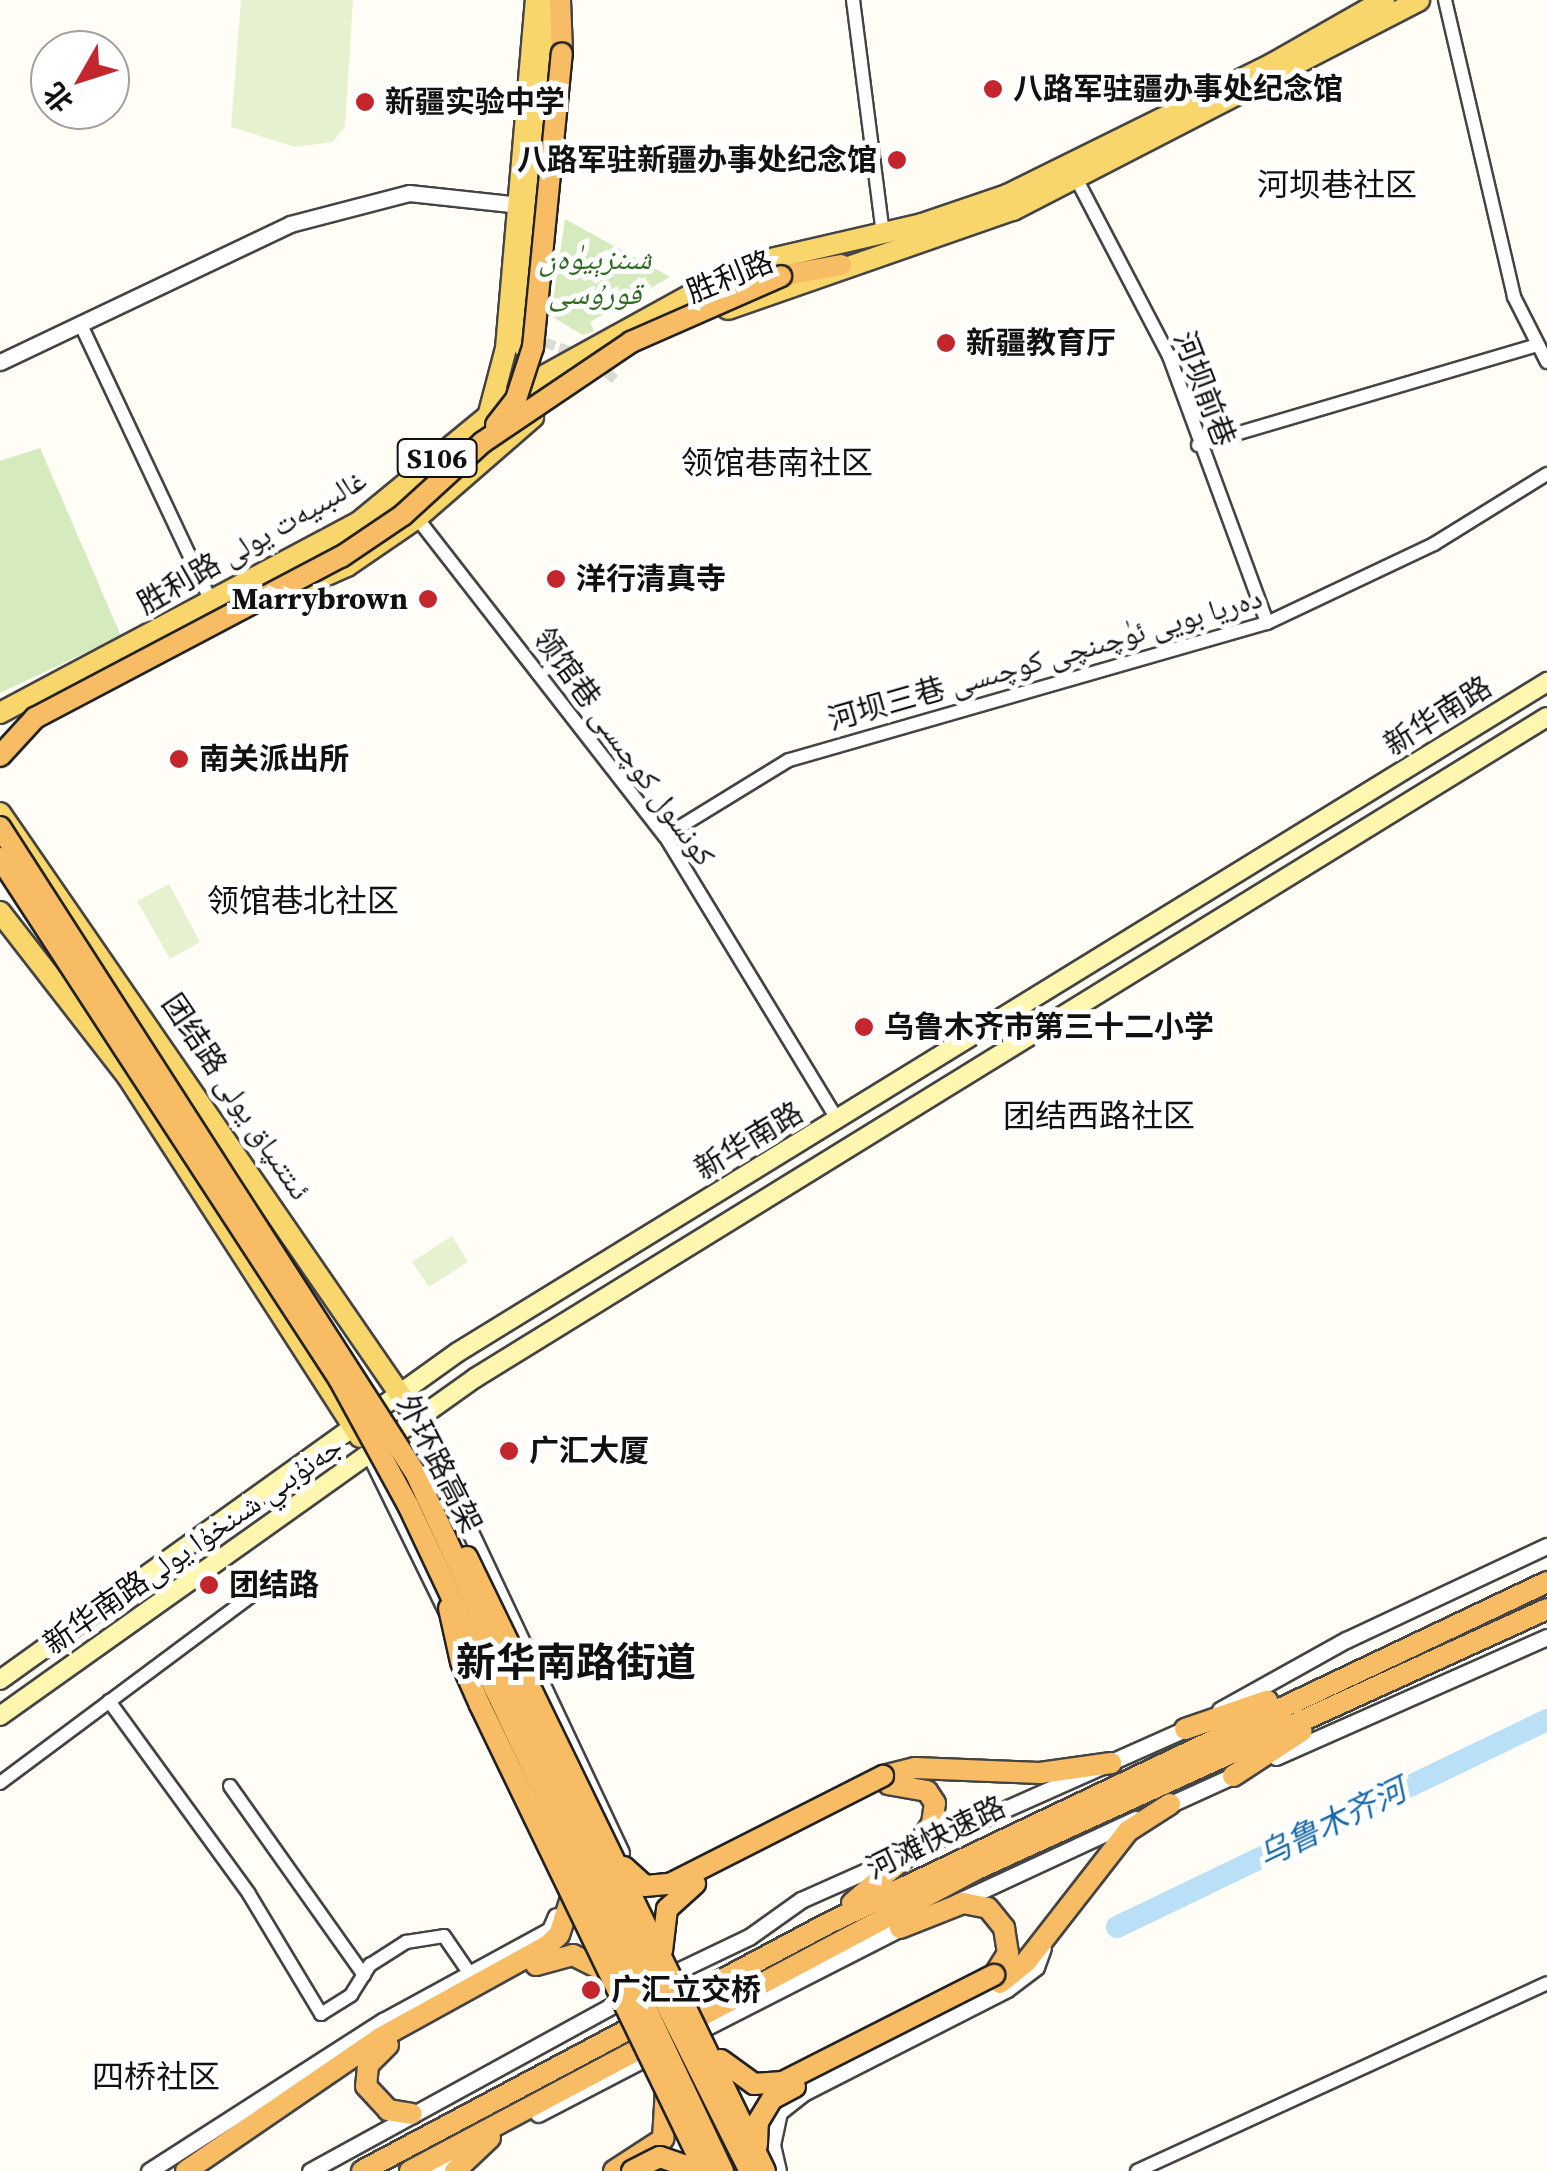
<!DOCTYPE html>
<html>
<head>
<meta charset="utf-8">
<style>
	body { margin:0 }
	#map { position:relative; width:1547px; height:2171px; overflow:hidden; background:#fffdf5; font-family:"Source Serif 4","Noto Naskh Arabic","Noto Sans SC",serif }
	div>[style] { position:absolute }
	.green>* { inset:0; background:#d5ebbd }
	.pitch>* { inset:0; background:#e6f2cf }
	.river>* { height:22px; margin:-11px; padding:0 11px; transform-origin:11px; border-radius:11px; background:#b9e0f7 }
	.pedestrian-tunnel>* { height:10px; margin-top:-5px; transform-origin:0; background:repeating-linear-gradient(90deg,#dbdad3 0 10px,transparent 0 15px) }
	.roads { filter:drop-shadow(2px 0 #444) drop-shadow(-2px 0 #444) drop-shadow(0 2px #444) drop-shadow(0 -2px #444) }
	.minor>* { height:12px; margin:-6px; padding:0 6px; transform-origin:6px; border-radius:6px; background:#fff }
	.tertiary>* { height:15px; margin:-7.5px; padding:0 7.5px; transform-origin:7.5px; border-radius:7.5px; background:#fff }
	.secondary>* { height:18px; margin:-9px; padding:0 9px; transform-origin:9px; border-radius:9px; background:#fff6b0 }
	.primary>* { height:20px; margin:-10px; padding:0 10px; transform-origin:10px; border-radius:10px; background:#f9d66b }
	.trunk>* { height:20px; margin:-10px; padding:0 10px; transform-origin:10px; border-radius:10px; background:#f7bc64 }
	.bridges { filter:drop-shadow(2px 0 #222) drop-shadow(-2px 0 #222) drop-shadow(0 2px #222) drop-shadow(0 -2px #222) }
	.trunk-bridge>* { height:20px; margin:-10px; padding:0 10px; transform-origin:10px; border-radius:10px; background:#f7bc64 }
	.dots>* { width:28px; height:28px; translate:-50% -50%; box-sizing:border-box; border:5px solid #fff; border-radius:50% }
	span { translate:-50% -50%; white-space:nowrap; text-align:center; line-height:1.15; -webkit-text-stroke:10px #fff; paint-order:stroke }
	.shield-label span { padding:2px 8px; background:#fff; border:2px solid; border-radius:8px; -webkit-text-stroke-width:0 }
	.shield-label { font-size:28px; color:#111; font-weight:700 }
	.poi-label { font-size:30px; color:#111; font-weight:700 }
	.left { translate:0 -50%; text-align:left }
	.right { translate:-100% -50%; text-align:right }
	.park-label { font-size:30px; color:#2f6b1f; font-style:italic }
	.street-label { font-size:30px; color:#111 }
	.neighbourhood-label { font-size:32px; color:#111 }
	.water-label { font-size:32px; color:#1768a6; font-style:italic }
	.district-label { font-size:40px; color:#111; font-weight:700 }
	.north { position:absolute; left:30px; top:30px; width:100px; height:100px; box-sizing:border-box; background:#fff; border:2px solid #a0a0a0; border-radius:50%; rotate:231deg; font-size:28px; font-weight:700; line-height:40px; text-align:center; color:#111 }
	.north::after { content:''; display:block; margin:auto; width:35px; height:45px; background:#c4262e; clip-path:polygon(50% 0,100% 100%,50% 72%,0 100%) }
</style>
</head>
<body>
<div id="map">
	<div class="green">
		<i style="clip-path:polygon(565px 219px,670px 277px,590px 322px,594px 331px,583px 335px,551px 316px)"></i>
		<i style="clip-path:polygon(40px 448px,121px 636px,0 693px,0 461px)"></i>
	</div>
	<div class="pitch">
		<i style="clip-path:polygon(241px 0,353px 0,345px 127px,332px 142px,295px 147px,231px 127px)"></i>
		<i style="clip-path:polygon(169px 884px,200px 942px,170px 959px,137px 901px)"></i>
		<i style="clip-path:polygon(452px 1236px,468px 1262px,429px 1287px,412px 1262px)"></i>
	</div>
	<div class="river">
		<i style="left:1117px;top:1927px;width:477px;rotate:-25.7deg"></i>
	</div>
	<div class="pedestrian-tunnel">
		<i style="left:531px;top:338px;width:53px;rotate:18.8deg"></i>
		<i style="left:596px;top:363px;width:29px;rotate:41deg"></i>
	</div>
	<div class="roads">
		<div class="minor">
			<i style="left:853px;top:0;width:235px;rotate:82.7deg"></i>
			<i style="left:1445px;top:0;width:305px;rotate:76.9deg"></i>
			<i style="left:1514px;top:297px;width:73px;rotate:63.1deg"></i>
			<i style="left:1077px;top:180px;width:199px;rotate:62.4deg"></i>
			<i style="left:1169px;top:356px;width:284px;rotate:69.8deg"></i>
			<i style="left:81px;top:325px;width:307px;rotate:64.8deg"></i>
			<i style="left:1198px;top:445px;width:354px;rotate:-16.4deg"></i>
			<i style="left:417px;top:518px;width:403px;rotate:52.1deg"></i>
			<i style="left:665px;top:836px;width:331px;rotate:58.7deg"></i>
			<i style="left:665px;top:836px;width:145px;rotate:-31.5deg"></i>
			<i style="left:789px;top:760px;width:497px;rotate:-16deg"></i>
			<i style="left:1267px;top:623px;width:185px;rotate:-25.3deg"></i>
			<i style="left:1434px;top:544px;width:133px;rotate:-31.8deg"></i>
			<i style="left:109px;top:1701px;width:238px;rotate:54deg"></i>
			<i style="left:249px;top:1894px;width:140px;rotate:59deg"></i>
			<i style="left:321px;top:2014px;width:36px;rotate:-32deg"></i>
			<i style="left:351px;top:1995px;width:36px;rotate:-58deg"></i>
			<i style="left:370px;top:1965px;width:43px;rotate:-32.6deg"></i>
			<i style="left:406px;top:1942px;width:38px;rotate:-9deg"></i>
			<i style="left:444px;top:1936px;width:46px;rotate:55.6deg"></i>
			<i style="left:0;top:1783px;width:329px;rotate:-36.7deg"></i>
			<i style="left:230px;top:1786px;width:232px;rotate:54.7deg"></i>
			<i style="left:1137px;top:2171px;width:451px;rotate:-24.6deg"></i>
		</div>
		<div class="tertiary">
			<i style="left:0;top:362px;width:321px;rotate:-25.4deg"></i>
			<i style="left:290px;top:224px;width:123px;rotate:-14.6deg"></i>
			<i style="left:409px;top:193px;width:121px;rotate:6.2deg"></i>
			<i style="left:417px;top:1419px;width:479px;rotate:64.8deg"></i>
			<i style="left:371px;top:1457px;width:182px;rotate:63.9deg"></i>
			<i style="left:1220px;top:1710px;width:144px;rotate:-29.1deg"></i>
			<i style="left:1346px;top:1640px;width:222px;rotate:-25.1deg"></i>
			<i style="left:1276px;top:1757px;width:296px;rotate:-23.9deg"></i>
			<i style="left:1162px;top:1808px;width:87px;rotate:-24.5deg"></i>
			<i style="left:957px;top:1902px;width:197px;rotate:-24.9deg"></i>
			<i style="left:663px;top:1978px;width:95px;rotate:-25.5deg"></i>
			<i style="left:749px;top:1937px;width:64px;rotate:-35.4deg"></i>
			<i style="left:801px;top:1900px;width:427px;rotate:-24deg"></i>
			<i style="left:689px;top:2036px;width:247px;rotate:-27deg"></i>
			<i style="left:538px;top:2114px;width:132px;rotate:-27.5deg"></i>
			<i style="left:149px;top:2171px;width:278px;rotate:-32.7deg"></i>
			<i style="left:383px;top:2021px;width:190px;rotate:-28.6deg"></i>
			<i style="left:550px;top:1930px;width:15px;rotate:-67deg"></i>
			<i style="left:310px;top:2171px;width:364px;rotate:-28.7deg"></i>
			<i style="left:434px;top:2171px;width:41px;rotate:-31deg"></i>
			<i style="left:778px;top:2171px;width:27px;rotate:-103deg"></i>
			<i style="left:772px;top:2145px;width:34px;rotate:-78deg"></i>
			<i style="left:779px;top:2112px;width:31px;rotate:-38deg"></i>
			<i style="left:803px;top:2093px;width:229px;rotate:-27deg"></i>
			<i style="left:1007px;top:1989px;width:36px;rotate:-37deg"></i>
			<i style="left:1036px;top:1967px;width:20px;rotate:-70deg"></i>
		</div>
		<div class="secondary">
			<i style="left:0;top:1680px;width:563px;rotate:-35.61deg"></i>
			<i style="left:458px;top:1352px;width:1279px;rotate:-31.6deg"></i>
			<i style="left:0;top:1716px;width:583px;rotate:-35.43deg"></i>
			<i style="left:475px;top:1378px;width:1259px;rotate:-31.66deg"></i>
		</div>
		<div class="primary">
			<i style="left:728px;top:309px;width:302px;rotate:-19.2deg"></i>
			<i style="left:1013px;top:210px;width:457px;rotate:-27.3deg"></i>
			<i style="left:524px;top:347px;width:348px;rotate:-85.6deg"></i>
			<i style="left:489px;top:413px;width:67px;rotate:-75.3deg"></i>
			<i style="left:506px;top:348px;width:349px;rotate:-85.1deg"></i>
			<i style="left:286px;top:593px;width:67px;rotate:-23.9deg"></i>
			<i style="left:347px;top:566px;width:85px;rotate:-34.4deg"></i>
			<i style="left:417px;top:518px;width:154px;rotate:-41deg"></i>
			<i style="left:0;top:713px;width:407px;rotate:-28deg"></i>
			<i style="left:359px;top:522px;width:211px;rotate:-39.4deg"></i>
			<i style="left:522px;top:388px;width:255px;rotate:-28.9deg"></i>
			<i style="left:745px;top:265px;width:182px;rotate:-13deg"></i>
			<i style="left:922px;top:224px;width:90px;rotate:-18.8deg"></i>
			<i style="left:1007px;top:195px;width:296px;rotate:-26.3deg"></i>
			<i style="left:1272px;top:64px;width:129px;rotate:-29.7deg"></i>
			<i style="left:0;top:813px;width:736px;rotate:55.47deg"></i>
			<i style="left:0;top:912px;width:209px;rotate:52.2deg"></i>
			<i style="left:128px;top:1077px;width:428px;rotate:57.2deg"></i>
		</div>
		<div class="trunk">
			<i style="left:560px;top:0;width:53px;rotate:87.8deg"></i>
			<i style="left:781px;top:276px;width:61px;rotate:-10.4deg"></i>
			<i style="left:1185px;top:1729px;width:87px;rotate:-18.9deg"></i>
			<i style="left:883px;top:1776px;width:33px;rotate:-14deg"></i>
			<i style="left:915px;top:1768px;width:125px;rotate:2.3deg"></i>
			<i style="left:1040px;top:1773px;width:72px;rotate:-8deg"></i>
			<i style="left:1233px;top:1776px;width:82px;rotate:-33.1deg"></i>
			<i style="left:852px;top:1903px;width:83px;rotate:-40.6deg"></i>
			<i style="left:915px;top:1849px;width:30px;rotate:-56deg"></i>
			<i style="left:932px;top:1824px;width:21px;rotate:-82deg"></i>
			<i style="left:935px;top:1803px;width:14px;rotate:-124deg"></i>
			<i style="left:927px;top:1791px;width:39px;rotate:-170deg"></i>
			<i style="left:900px;top:1928px;width:68px;rotate:-21.6deg"></i>
			<i style="left:963px;top:1903px;width:25px;rotate:11deg"></i>
			<i style="left:988px;top:1908px;width:26px;rotate:51deg"></i>
			<i style="left:1004px;top:1928px;width:25px;rotate:81deg"></i>
			<i style="left:1008px;top:1953px;width:26px;rotate:122deg"></i>
			<i style="left:536px;top:1965px;width:38px;rotate:-15deg"></i>
			<i style="left:573px;top:1955px;width:35px;rotate:27deg"></i>
			<i style="left:1000px;top:1983px;width:33px;rotate:-39deg"></i>
			<i style="left:1026px;top:1962px;width:166px;rotate:-52.1deg"></i>
			<i style="left:1128px;top:1831px;width:50px;rotate:-32.7deg"></i>
			<i style="left:388px;top:2045px;width:28px;rotate:135deg"></i>
			<i style="left:368px;top:2065px;width:21px;rotate:95deg"></i>
			<i style="left:366px;top:2086px;width:33px;rotate:47deg"></i>
			<i style="left:388px;top:2110px;width:24px;rotate:9deg"></i>
			<i style="left:186px;top:2171px;width:235px;rotate:-34.4deg"></i>
			<i style="left:380px;top:2038px;width:191px;rotate:-28.9deg"></i>
			<i style="left:547px;top:1946px;width:16px;rotate:-43deg"></i>
			<i style="left:559px;top:1935px;width:38px;rotate:-72deg"></i>
			<i style="left:362px;top:2171px;width:529px;rotate:-27.97deg"></i>
			<i style="left:829px;top:1923px;width:795px;rotate:-25.4deg"></i>
			<i style="left:410px;top:2171px;width:642px;rotate:-28.04deg"></i>
			<i style="left:977px;top:1869px;width:626px;rotate:-24.52deg"></i>
			<i style="left:455px;top:2171px;width:48px;rotate:-43.3deg"></i>
			<i style="left:614px;top:2171px;width:59px;rotate:-33.1deg"></i>
			<i style="left:663px;top:2139px;width:51px;rotate:-86.6deg"></i>
		</div>
	</div>
	<div class="bridges">
		<div class="trunk-bridge">
			<i style="left:496px;top:425px;width:33px;rotate:-52deg"></i>
			<i style="left:516px;top:399px;width:55px;rotate:-71.9deg"></i>
			<i style="left:533px;top:347px;width:295px;rotate:-84.4deg"></i>
			<i style="left:0;top:756px;width:52px;rotate:-47.4deg"></i>
			<i style="left:35px;top:718px;width:346px;rotate:-27.8deg"></i>
			<i style="left:341px;top:557px;width:75px;rotate:-34.1deg"></i>
			<i style="left:403px;top:515px;width:108px;rotate:-42.4deg"></i>
			<i style="left:483px;top:442px;width:179px;rotate:-34deg"></i>
			<i style="left:631px;top:342px;width:164px;rotate:-23.7deg"></i>
			<i style="left:0;top:827px;width:769px;rotate:57.26deg"></i>
			<i style="left:416px;top:1474px;width:454px;rotate:65.1deg"></i>
			<i style="left:607px;top:1886px;width:319px;rotate:63.4deg"></i>
			<i style="left:0;top:858px;width:622px;rotate:56.95deg"></i>
			<i style="left:339px;top:1379px;width:144px;rotate:61.3deg"></i>
			<i style="left:408px;top:1505px;width:737px;rotate:64.69deg"></i>
			<i style="left:467px;top:1557px;width:682px;rotate:64.11deg"></i>
			<i style="left:449px;top:1608px;width:55px;rotate:77.5deg"></i>
			<i style="left:461px;top:1662px;width:47px;rotate:66.2deg"></i>
			<i style="left:480px;top:1705px;width:517px;rotate:64.23deg"></i>
			<i style="left:624px;top:1867px;width:28px;rotate:42deg"></i>
			<i style="left:645px;top:1886px;width:25px;rotate:-5deg"></i>
			<i style="left:670px;top:1884px;width:239px;rotate:-26.9deg"></i>
			<i style="left:662px;top:1951px;width:42px;rotate:-83.2deg"></i>
			<i style="left:667px;top:1909px;width:38px;rotate:-42deg"></i>
			<i style="left:721px;top:2060px;width:41px;rotate:36deg"></i>
			<i style="left:754px;top:2084px;width:29px;rotate:-4deg"></i>
			<i style="left:783px;top:2082px;width:237px;rotate:-26.9deg"></i>
			<i style="left:757px;top:2145px;width:23px;rotate:-88deg"></i>
			<i style="left:758px;top:2122px;width:27px;rotate:-59deg"></i>
			<i style="left:772px;top:2099px;width:26px;rotate:-28deg"></i>
			<i style="left:632px;top:2171px;width:31px;rotate:-27deg"></i>
			<i style="left:660px;top:2157px;width:43px;rotate:18.9deg"></i>
		</div>
	</div>
	<div class="dots">
		<i style="left:993px;top:89px;background:#c4262e"></i>
		<i style="left:365px;top:102px;background:#c4262e"></i>
		<i style="left:897px;top:160px;background:#c4262e"></i>
		<i style="left:946px;top:343px;background:#c4262e"></i>
		<i style="left:556px;top:579px;background:#c4262e"></i>
		<i style="left:428px;top:599px;background:#c4262e"></i>
		<i style="left:179px;top:759px;background:#c4262e"></i>
		<i style="left:864px;top:1027px;background:#c4262e"></i>
		<i style="left:509px;top:1451px;background:#c4262e"></i>
		<i style="left:209px;top:1585px;background:#c4262e"></i>
		<i style="left:591px;top:1990px;background:#c4262e"></i>
	</div>
	<div class="shield-label">
		<span style="left:437px;top:458px">S106</span>
	</div>
	<div class="poi-label">
		<span class="left" style="left:1013px;top:89px">八路军驻疆办事处纪念馆</span>
		<span class="left" style="left:385px;top:102px">新疆实验中学</span>
		<span class="right" style="left:877px;top:160px">八路军驻新疆办事处纪念馆</span>
		<span class="left" style="left:966px;top:343px">新疆教育厅</span>
		<span class="left" style="left:576px;top:579px">洋行清真寺</span>
		<span class="right" style="left:408px;top:599px">Marrybrown</span>
		<span class="left" style="left:199px;top:759px">南关派出所</span>
		<span class="left" style="left:884px;top:1027px">乌鲁木齐市第三十二小学</span>
		<span class="left" style="left:529px;top:1451px">广汇大厦</span>
		<span class="left" style="left:229px;top:1585px">团结路</span>
		<span class="left" style="left:611px;top:1990px">广汇立交桥</span>
	</div>
	<div class="park-label">
		<span style="left:595px;top:276px">شىنزېيۈەن<br>قورۇسى</span>
	</div>
	<div class="street-label">
		<span style="left:730px;top:277px;rotate:-22deg">胜利路</span>
		<span style="left:1204px;top:389px;rotate:69deg">河坝前巷</span>
		<span style="left:252px;top:542px;rotate:-30deg">胜利路 غالىبىيەت يولى</span>
		<span style="left:1045px;top:659px;rotate:-16deg">河坝三巷 دەريا بويى ئۈچىنچى كوچىسى</span>
		<span style="left:1438px;top:716px;rotate:-32deg">新华南路</span>
		<span style="left:624px;top:747px;rotate:54deg">领馆巷 كونسول كوچىسى</span>
		<span style="left:236px;top:1097px;rotate:56deg">团结路 ئىتتىپاق يولى</span>
		<span style="left:749px;top:1141px;rotate:-31deg">新华南路</span>
		<span style="left:439px;top:1464px;rotate:63deg">外环路高架</span>
		<span style="left:193px;top:1545px;rotate:-35deg">新华南路جەنۇبىي شىنخۇا يولى</span>
		<span style="left:936px;top:1838px;rotate:-26deg">河滩快速路</span>
	</div>
	<div class="neighbourhood-label">
		<span style="left:1337px;top:185px">河坝巷社区</span>
		<span style="left:777px;top:463px">领馆巷南社区</span>
		<span style="left:303px;top:901px">领馆巷北社区</span>
		<span style="left:1099px;top:1116px">团结西路社区</span>
		<span style="left:156px;top:2077px">四桥社区</span>
	</div>
	<div class="water-label">
		<span style="left:1332px;top:1823px;rotate:-26deg">乌鲁木齐河</span>
	</div>
	<div class="district-label">
		<span style="left:576px;top:1662px">新华南路街道</span>
	</div>
	<div class="north">北</div>
</div>
</body>
</html>
